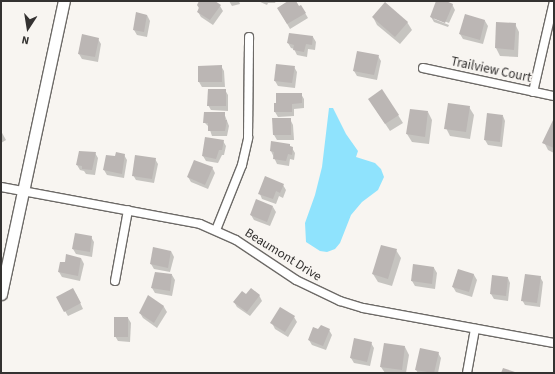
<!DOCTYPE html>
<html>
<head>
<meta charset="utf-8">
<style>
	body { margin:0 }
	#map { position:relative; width:555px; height:374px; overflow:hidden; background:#f8f5f1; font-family:"Source Sans 3",sans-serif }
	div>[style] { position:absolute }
	.water>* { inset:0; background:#8fe3fd }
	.shadow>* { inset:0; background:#0003 }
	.building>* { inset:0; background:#bbb6b4 }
	.roads { filter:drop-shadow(1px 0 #6d6a67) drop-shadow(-1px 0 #6d6a67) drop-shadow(0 1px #6d6a67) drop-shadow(0 -1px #6d6a67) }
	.street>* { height:8px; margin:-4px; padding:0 4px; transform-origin:4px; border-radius:4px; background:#fff }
	.secondary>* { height:11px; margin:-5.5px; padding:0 5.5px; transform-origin:5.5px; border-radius:5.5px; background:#fff }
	span { translate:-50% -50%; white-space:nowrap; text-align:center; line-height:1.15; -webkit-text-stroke:3.5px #f8f5f1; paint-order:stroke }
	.street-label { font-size:13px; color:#343231 }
	.frame { position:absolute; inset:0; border:2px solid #343231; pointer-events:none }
	.north { position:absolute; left:8px; top:8px; width:40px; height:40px; -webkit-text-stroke:3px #f8f5f1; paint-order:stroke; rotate:192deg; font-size:11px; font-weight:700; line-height:16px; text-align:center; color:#343231 }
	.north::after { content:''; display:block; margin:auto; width:14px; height:18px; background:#343231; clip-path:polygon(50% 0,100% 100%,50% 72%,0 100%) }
</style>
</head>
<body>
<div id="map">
	<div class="water">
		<i style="clip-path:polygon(329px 108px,333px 108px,346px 134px,358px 151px,356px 157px,375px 163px,381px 169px,384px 177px,378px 190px,362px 202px,351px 215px,340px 243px,335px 249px,327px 252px,320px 251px,306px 242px,305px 223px,315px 195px,322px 167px)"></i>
	</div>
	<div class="shadow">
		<i style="clip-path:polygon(200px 1px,214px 1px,220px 6px,223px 11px,213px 25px,201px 17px,198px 12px)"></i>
		<i style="clip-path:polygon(229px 1px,239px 1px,240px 4px,232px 6px)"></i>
		<i style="clip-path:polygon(258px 1px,276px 1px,275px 3px,268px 3px,267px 5px)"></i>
		<i style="clip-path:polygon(290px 1px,295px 1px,299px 7px,301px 6px,308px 18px,290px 29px,278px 8px)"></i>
		<i style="clip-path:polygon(437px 1px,452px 4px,455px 10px,449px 23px,434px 17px,434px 19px,449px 25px,448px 27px,434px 22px,431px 17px)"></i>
		<i style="clip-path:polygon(137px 14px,147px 15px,150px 21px,147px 37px,137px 35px,134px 30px)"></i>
		<i style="clip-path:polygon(465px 16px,485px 21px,488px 26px,483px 44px,463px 39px,460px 34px)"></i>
		<i style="clip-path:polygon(373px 17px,407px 22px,412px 30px,400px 44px,377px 25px)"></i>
		<i style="clip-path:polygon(497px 23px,515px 24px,519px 32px,518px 57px,500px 56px,496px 48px)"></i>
		<i style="clip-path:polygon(313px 37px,316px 42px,315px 50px,308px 49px,307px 57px,297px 55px,294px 49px,291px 48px,288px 43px)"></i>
		<i style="clip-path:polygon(98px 39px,101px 44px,98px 62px,82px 59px,79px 54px)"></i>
		<i style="clip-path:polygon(378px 56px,381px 61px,377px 80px,357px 76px,354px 71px)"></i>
		<i style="clip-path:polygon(221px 66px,224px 71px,225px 87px,202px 87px,199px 82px,199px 67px)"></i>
		<i style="clip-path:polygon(294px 67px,297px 72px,295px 88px,278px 86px,275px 81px)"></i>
		<i style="clip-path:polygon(225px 90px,228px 95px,228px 111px,211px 110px,208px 105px)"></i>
		<i style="clip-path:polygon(301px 94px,304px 99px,304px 108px,294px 109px,294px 116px,278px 117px,275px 112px)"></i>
		<i style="clip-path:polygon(374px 107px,398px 115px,403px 123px,390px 131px)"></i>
		<i style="clip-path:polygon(469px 107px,474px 115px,470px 139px,450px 136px,446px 128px)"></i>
		<i style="clip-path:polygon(428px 112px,432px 120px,429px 144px,412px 142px,407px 134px)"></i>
		<i style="clip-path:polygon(224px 113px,229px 126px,227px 136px,212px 136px,209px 127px,204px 122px)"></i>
		<i style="clip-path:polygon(503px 116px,505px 121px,502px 147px,488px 145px,485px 140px)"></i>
		<i style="clip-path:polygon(290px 119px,293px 125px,294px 140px,277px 140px,274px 135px)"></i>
		<i style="clip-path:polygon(554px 121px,554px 153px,548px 150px,544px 142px)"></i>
		<i style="clip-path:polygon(1px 131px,6px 140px,1px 143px)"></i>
		<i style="clip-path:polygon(223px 141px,226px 146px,224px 155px,222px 155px,218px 163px,206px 161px,203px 156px)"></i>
		<i style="clip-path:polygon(272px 143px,292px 148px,295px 153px,294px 160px,290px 159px,289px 166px,277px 164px,271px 151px)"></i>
		<i style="clip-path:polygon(95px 153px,98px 158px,95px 175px,86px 174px,84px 171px,80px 170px,77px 165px)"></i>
		<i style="clip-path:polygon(124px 155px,127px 160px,124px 178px,107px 175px,104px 170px)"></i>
		<i style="clip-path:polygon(155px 159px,158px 164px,154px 183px,136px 180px,133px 175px)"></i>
		<i style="clip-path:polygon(212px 167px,215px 173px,208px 189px,191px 182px,188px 177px)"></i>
		<i style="clip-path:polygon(283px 185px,286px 190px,283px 198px,279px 196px,276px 204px,262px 199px,260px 194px)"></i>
		<i style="clip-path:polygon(273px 207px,276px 212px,270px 226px,254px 220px,251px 215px)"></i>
		<i style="clip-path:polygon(91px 237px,94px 242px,92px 257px,76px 254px,73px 249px)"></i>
		<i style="clip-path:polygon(396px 250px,401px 258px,392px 286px,378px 282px,373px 274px)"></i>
		<i style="clip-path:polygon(171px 251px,174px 257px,170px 272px,154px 269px,151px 264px)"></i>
		<i style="clip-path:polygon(81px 258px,84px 264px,80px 281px,62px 277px,59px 272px)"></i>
		<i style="clip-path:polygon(414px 265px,434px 268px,437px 273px,435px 289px,415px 286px,412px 281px)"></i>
		<i style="clip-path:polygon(458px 270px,474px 275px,477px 280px,472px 297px,456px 292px,453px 287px)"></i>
		<i style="clip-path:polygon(172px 275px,175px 280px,172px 296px,155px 293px,152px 288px)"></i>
		<i style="clip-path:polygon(540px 277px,543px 282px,540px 307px,525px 305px,522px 300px)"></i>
		<i style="clip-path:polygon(508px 278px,510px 283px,508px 301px,494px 299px,491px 294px)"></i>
		<i style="clip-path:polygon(76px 294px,83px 309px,68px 316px,65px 311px)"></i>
		<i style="clip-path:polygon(259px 295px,262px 301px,250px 316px,237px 307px,234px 302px,247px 296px)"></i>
		<i style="clip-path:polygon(148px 297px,164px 307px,167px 312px,157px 328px,143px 318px,140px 313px)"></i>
		<i style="clip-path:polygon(294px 317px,297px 322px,288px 337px,275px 329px,272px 323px)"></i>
		<i style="clip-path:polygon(128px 318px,131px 323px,130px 342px,118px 341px,115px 336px)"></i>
		<i style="clip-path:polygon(329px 330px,332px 335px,326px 350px,312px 345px,309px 340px)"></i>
		<i style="clip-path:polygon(371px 343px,374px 348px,370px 366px,354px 363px,351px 358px)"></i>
		<i style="clip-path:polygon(405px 347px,409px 355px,406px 373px,385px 373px,381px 367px)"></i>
		<i style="clip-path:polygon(438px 353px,441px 358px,438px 373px,418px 373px,416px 370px)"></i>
	</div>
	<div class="building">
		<i style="clip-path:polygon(199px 1px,215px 1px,221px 5px,210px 20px,197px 12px,199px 8px,197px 5px)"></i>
		<i style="clip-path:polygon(288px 1px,296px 1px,299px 6px,301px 5px,306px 13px,287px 24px,277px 8px)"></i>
		<i style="clip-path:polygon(436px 1px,446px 1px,453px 4px,445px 23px,430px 17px)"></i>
		<i style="clip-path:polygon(385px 2px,408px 22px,395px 37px,372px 17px)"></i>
		<i style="clip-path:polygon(136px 12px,147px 15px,144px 32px,133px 30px)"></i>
		<i style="clip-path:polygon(465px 14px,485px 20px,480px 40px,459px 34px)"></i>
		<i style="clip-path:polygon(496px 22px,516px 23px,514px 50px,495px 48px)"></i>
		<i style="clip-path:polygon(289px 33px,313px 36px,312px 45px,306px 44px,304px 52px,293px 50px,294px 45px,287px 43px)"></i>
		<i style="clip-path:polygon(82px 34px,99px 38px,95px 57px,78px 54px)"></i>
		<i style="clip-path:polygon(357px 51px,379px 55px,374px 75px,353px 71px)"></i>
		<i style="clip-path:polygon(276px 64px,295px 66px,292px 83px,274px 81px)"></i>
		<i style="clip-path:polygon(222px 65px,222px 82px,198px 82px,198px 66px)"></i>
		<i style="clip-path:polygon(208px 89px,226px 89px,226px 106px,207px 106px)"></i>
		<i style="clip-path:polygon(382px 89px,399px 115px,385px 124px,368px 99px)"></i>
		<i style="clip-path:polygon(276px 93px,302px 93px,302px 103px,292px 104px,292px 112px,274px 112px,274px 103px,276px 103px)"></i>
		<i style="clip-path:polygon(448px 103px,470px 106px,466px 132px,444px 129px)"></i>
		<i style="clip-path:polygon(410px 109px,428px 111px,425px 137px,406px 134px)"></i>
		<i style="clip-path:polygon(204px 112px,225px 112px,225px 120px,227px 120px,225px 131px,208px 131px,208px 123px,203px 123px)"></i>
		<i style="clip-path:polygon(487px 113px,503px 115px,500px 142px,484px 140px)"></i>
		<i style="clip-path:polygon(272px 118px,291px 118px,291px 135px,273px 135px)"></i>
		<i style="clip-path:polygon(554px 118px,554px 148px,542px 143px)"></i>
		<i style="clip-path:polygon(205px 137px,224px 140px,222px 150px,219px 150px,216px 159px,202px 156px)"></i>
		<i style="clip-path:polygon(271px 141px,290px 144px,290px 146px,293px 147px,292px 155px,288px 154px,286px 161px,273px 159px,274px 152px,270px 151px)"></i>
		<i style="clip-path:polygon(79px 151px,96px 152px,92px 170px,82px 169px,82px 166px,76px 165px)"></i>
		<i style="clip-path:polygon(116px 152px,125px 154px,122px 174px,103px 170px,106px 155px,115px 156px)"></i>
		<i style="clip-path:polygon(135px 155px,156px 158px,152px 179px,132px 176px)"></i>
		<i style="clip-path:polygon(194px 160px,213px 167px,205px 185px,187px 177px)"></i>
		<i style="clip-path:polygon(265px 176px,284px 184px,280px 193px,276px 191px,273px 199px,258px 194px)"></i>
		<i style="clip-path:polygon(256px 199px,273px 206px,267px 222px,250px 215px)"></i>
		<i style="clip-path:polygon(75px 233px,92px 236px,90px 252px,72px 249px)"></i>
		<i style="clip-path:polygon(381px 245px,397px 249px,388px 279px,372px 274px)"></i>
		<i style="clip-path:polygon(153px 247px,171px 251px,168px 268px,150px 264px)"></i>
		<i style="clip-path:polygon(66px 254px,81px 258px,78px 276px,58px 272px,60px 262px,65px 262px)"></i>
		<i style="clip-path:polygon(413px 264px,434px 267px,432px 284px,411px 281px)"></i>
		<i style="clip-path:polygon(458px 269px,474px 274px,469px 292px,452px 287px)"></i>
		<i style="clip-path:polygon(155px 272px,172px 274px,170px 291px,151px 288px)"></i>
		<i style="clip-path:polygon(525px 274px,541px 276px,537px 303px,521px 301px)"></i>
		<i style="clip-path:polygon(492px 275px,508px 277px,506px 296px,490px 294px)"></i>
		<i style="clip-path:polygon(73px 288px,81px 303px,64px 312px,56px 297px)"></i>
		<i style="clip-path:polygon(251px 288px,260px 295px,247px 312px,233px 302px,242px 291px,246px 294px)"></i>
		<i style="clip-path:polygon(148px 295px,164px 306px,154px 323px,139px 313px)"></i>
		<i style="clip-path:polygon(280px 307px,295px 316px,285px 332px,270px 323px)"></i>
		<i style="clip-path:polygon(114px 317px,128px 317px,128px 337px,114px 337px)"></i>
		<i style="clip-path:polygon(321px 325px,330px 329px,323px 346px,308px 340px,313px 327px,318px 329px)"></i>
		<i style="clip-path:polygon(354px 338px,372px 342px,367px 362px,350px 358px)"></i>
		<i style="clip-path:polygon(384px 343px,405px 346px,402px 370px,380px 367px)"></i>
		<i style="clip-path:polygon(420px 348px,439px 352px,434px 373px,415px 370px)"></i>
		<i style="clip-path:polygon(503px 368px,518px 373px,501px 373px)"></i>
	</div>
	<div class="roads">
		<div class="street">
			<i style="left:423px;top:68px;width:134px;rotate:12.1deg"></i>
			<i style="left:533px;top:92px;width:93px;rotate:-77deg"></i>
			<i style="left:1px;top:187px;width:202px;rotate:10.5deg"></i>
			<i style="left:200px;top:224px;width:39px;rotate:24deg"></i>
			<i style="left:236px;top:240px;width:72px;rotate:33.7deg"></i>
			<i style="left:296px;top:280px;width:49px;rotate:25.5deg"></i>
			<i style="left:340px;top:301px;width:24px;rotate:17deg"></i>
			<i style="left:363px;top:308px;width:194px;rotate:10.4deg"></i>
			<i style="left:216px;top:230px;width:70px;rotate:-68.2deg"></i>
			<i style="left:242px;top:165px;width:28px;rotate:-77deg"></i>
			<i style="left:248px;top:138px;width:101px;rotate:-89.4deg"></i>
			<i style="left:115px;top:281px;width:72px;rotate:-79.6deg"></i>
			<i style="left:467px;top:373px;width:45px;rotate:-79.7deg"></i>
		</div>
		<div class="secondary">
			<i style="left:1px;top:294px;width:300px;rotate:-77.9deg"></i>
		</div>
	</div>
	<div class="street-label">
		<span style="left:491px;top:70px;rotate:12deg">Trailview Court</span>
		<span style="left:283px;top:255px;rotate:32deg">Beaumont Drive</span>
	</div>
	<div class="frame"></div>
	<div class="north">N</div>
</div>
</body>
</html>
